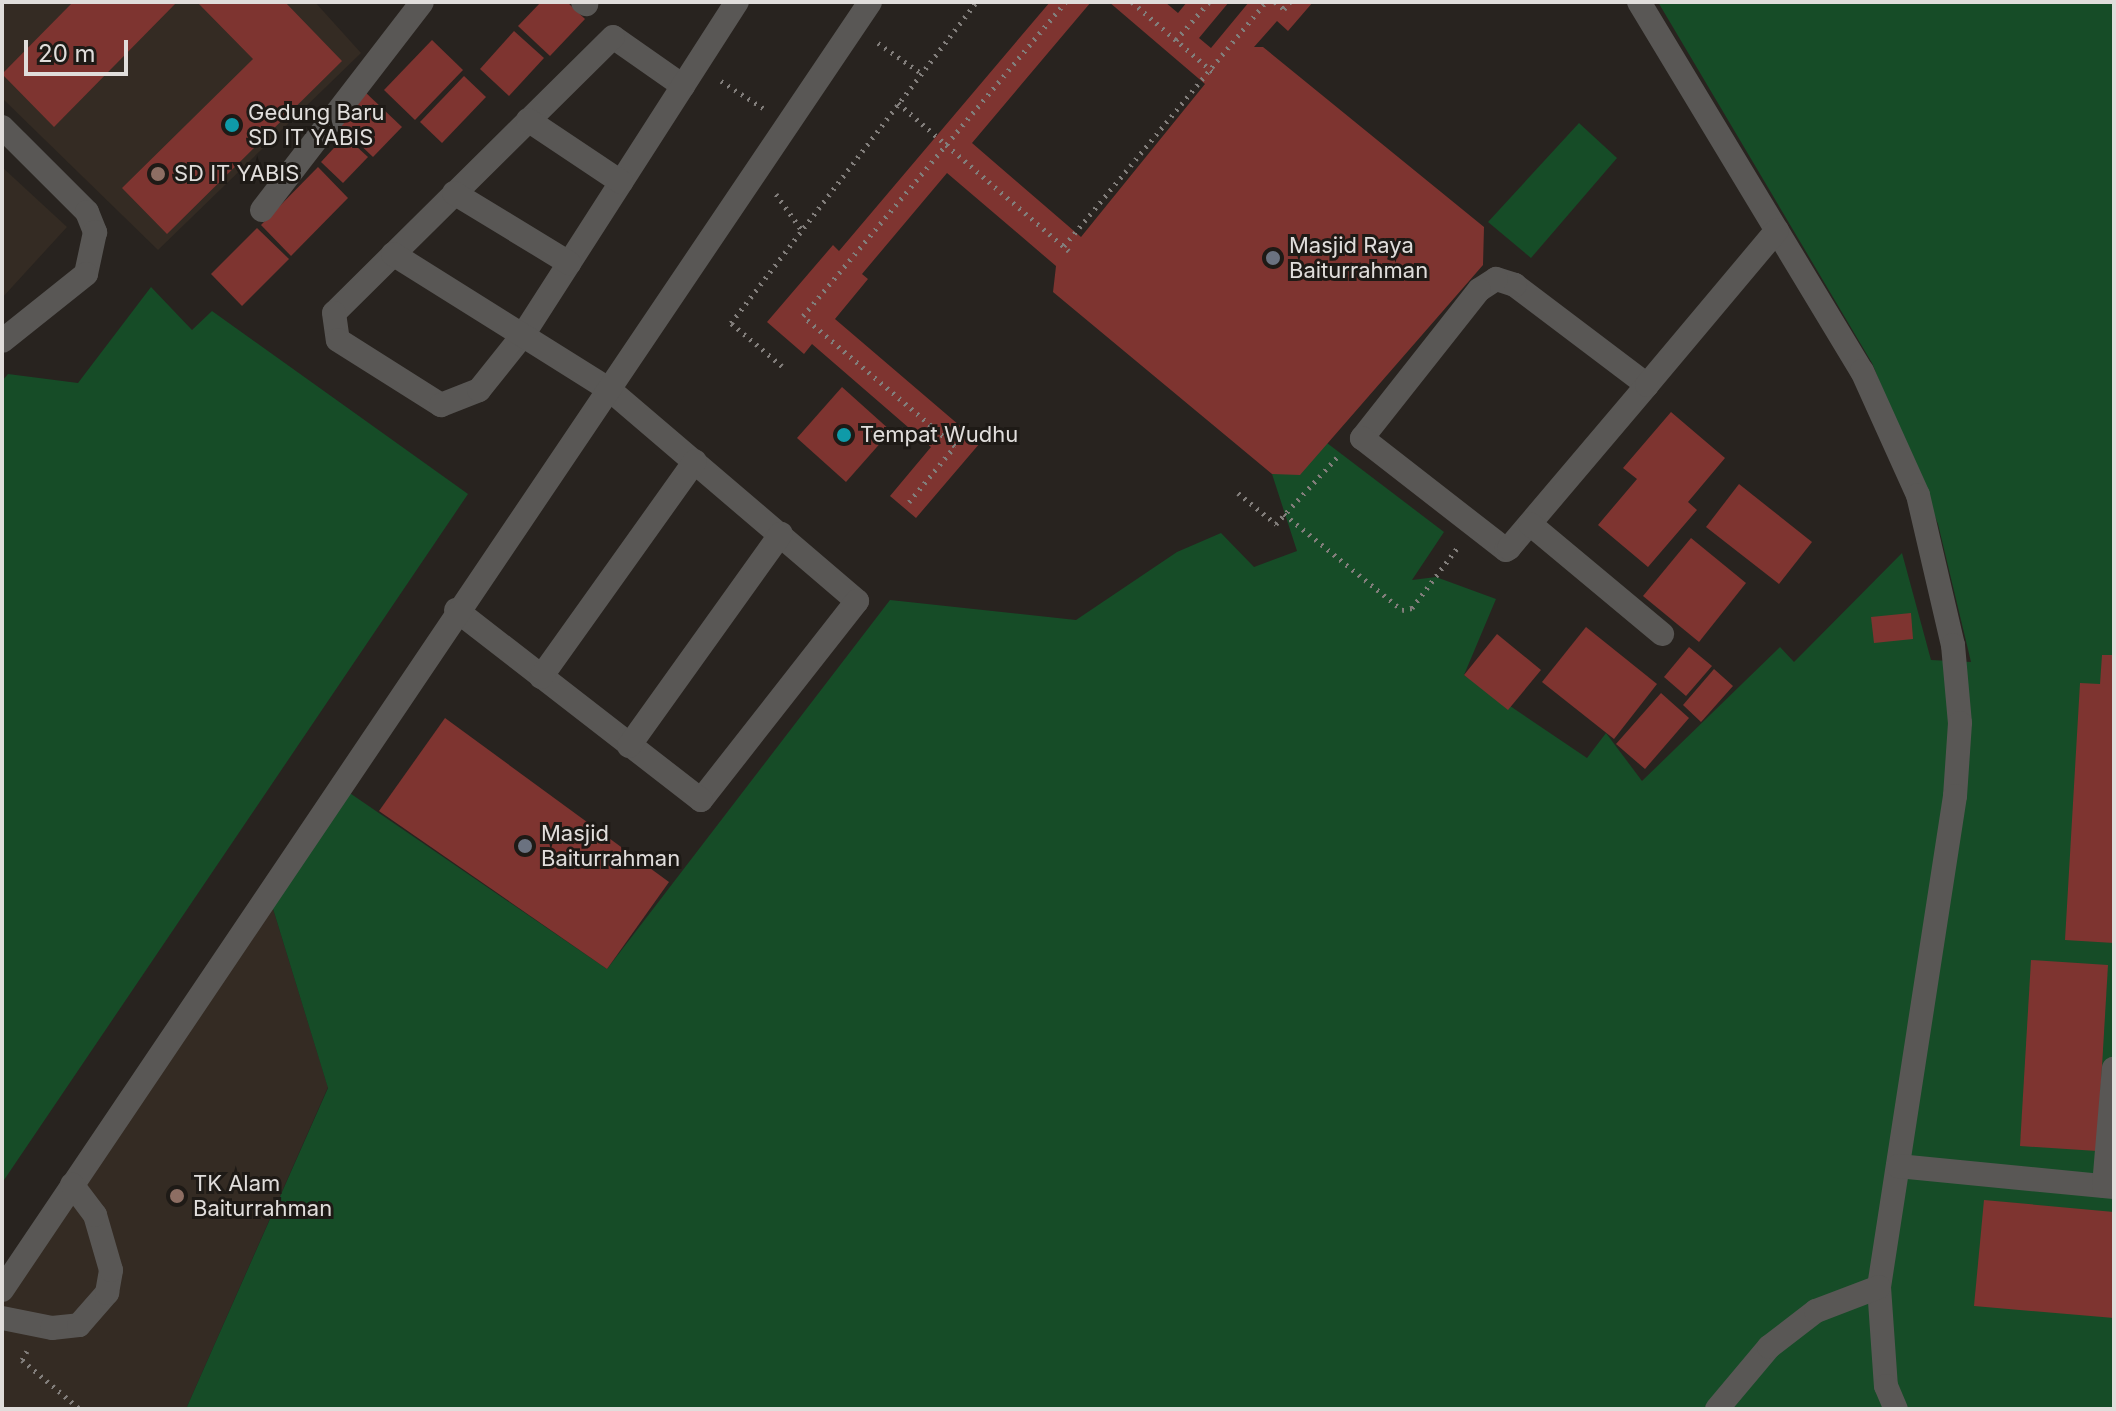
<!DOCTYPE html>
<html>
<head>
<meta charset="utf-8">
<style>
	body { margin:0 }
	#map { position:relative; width:2116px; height:1411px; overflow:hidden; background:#28231f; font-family:Inter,sans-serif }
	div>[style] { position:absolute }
	.built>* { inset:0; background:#342b23 }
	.green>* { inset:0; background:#164c27 }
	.building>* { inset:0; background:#7e3430 }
	.path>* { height:5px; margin-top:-2.5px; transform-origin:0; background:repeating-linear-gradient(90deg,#827e7b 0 2px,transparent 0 8px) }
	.minor>* { height:24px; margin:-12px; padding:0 12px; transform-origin:12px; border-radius:12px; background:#595755 }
	.dots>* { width:22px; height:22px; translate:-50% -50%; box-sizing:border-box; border:4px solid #1e1a16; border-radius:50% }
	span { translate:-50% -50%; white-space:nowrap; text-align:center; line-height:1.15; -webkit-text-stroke:6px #1e1a16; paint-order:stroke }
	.poi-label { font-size:22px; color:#e0dddb }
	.left { translate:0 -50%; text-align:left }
	.frame { position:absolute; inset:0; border:4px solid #e0dddb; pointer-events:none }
	.scale { position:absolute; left:24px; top:40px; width:104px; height:36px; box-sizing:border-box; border:4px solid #e0dddb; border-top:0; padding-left:10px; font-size:24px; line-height:28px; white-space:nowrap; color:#e0dddb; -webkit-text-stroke:6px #1e1a16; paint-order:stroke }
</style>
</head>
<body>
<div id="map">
	<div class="built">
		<i style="clip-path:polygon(2px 2px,315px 2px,361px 53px,158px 250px,2px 98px)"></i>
		<i style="clip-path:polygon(2px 167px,67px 227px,2px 298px)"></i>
		<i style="clip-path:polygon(270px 899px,328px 1087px,186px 1409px,2px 1409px,2px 1304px)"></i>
	</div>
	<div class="green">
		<i style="clip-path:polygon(1658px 2px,2114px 2px,2114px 1409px,186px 1409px,328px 1088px,270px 899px,338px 785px,607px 969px,890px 600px,1076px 620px,1177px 552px,1221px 533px,1254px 567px,1297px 551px,1272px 474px,1327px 443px,1444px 532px,1412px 580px,1436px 577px,1496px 599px,1464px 675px,1587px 758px,1606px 733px,1642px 781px,1780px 647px,1794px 662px,1902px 553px,1931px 660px,1971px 662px,1938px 524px,1872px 363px)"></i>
		<i style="clip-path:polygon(1579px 123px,1617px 158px,1531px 258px,1488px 222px)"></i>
		<i style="clip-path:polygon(151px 287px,192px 330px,212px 311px,468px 494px,2px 1183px,2px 381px,8px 374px,78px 383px)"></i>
	</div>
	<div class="building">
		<i style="clip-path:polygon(73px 2px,177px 2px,54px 127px,2px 74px)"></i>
		<i style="clip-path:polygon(197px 2px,285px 2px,342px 61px,167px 234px,122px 188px,253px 59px)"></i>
		<i style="clip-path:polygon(541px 2px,567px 2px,585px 19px,550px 56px,518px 26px)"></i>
		<i style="clip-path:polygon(1050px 2px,1091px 2px,972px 143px,1081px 237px,1205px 84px,1109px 2px,1165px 2px,1178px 13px,1187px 2px,1229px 2px,1199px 38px,1211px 48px,1249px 2px,1313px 2px,1288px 31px,1277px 21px,1254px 47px,1263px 47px,1484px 227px,1483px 265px,1300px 475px,1272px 474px,1053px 292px,1056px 266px,947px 173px,862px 274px,868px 279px,835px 319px,980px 443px,916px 518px,890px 496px,931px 447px,812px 344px,804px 354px,767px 322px,833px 245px,839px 251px)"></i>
		<i style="clip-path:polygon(514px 31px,544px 58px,509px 96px,480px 69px)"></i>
		<i style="clip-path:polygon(432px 40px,463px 70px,415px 120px,384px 90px)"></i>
		<i style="clip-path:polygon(464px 76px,486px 97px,442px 143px,420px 122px)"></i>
		<i style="clip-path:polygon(364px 91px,402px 127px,373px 157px,335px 121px)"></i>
		<i style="clip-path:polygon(345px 136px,368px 157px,343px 183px,321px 162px)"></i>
		<i style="clip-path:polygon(318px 167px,348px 198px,291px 256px,261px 225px)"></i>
		<i style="clip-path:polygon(257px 228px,289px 259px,242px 306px,211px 274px)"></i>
		<i style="clip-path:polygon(842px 387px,891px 431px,846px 482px,797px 438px)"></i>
		<i style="clip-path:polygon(1671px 412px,1725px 458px,1688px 502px,1697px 510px,1648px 567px,1598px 525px,1637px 479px,1623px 468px)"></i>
		<i style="clip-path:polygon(1739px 484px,1812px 542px,1779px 584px,1706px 527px)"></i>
		<i style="clip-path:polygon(1691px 538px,1746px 583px,1699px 642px,1643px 596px)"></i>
		<i style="clip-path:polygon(1911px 613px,1913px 639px,1874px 643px,1871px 617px)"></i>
		<i style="clip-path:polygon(1586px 627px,1657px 684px,1614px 739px,1542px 682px)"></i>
		<i style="clip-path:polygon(1497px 634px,1541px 670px,1508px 710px,1464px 675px)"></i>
		<i style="clip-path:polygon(1689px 647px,1712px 666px,1686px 696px,1664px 677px)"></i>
		<i style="clip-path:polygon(2102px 655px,2114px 655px,2114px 943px,2065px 940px,2080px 683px,2100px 684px)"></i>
		<i style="clip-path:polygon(1714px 669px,1733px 686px,1701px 722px,1683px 705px)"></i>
		<i style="clip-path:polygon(1661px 693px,1689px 718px,1645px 769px,1616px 744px)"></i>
		<i style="clip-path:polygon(445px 718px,669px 882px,607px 969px,379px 811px)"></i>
		<i style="clip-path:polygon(2031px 960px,2108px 965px,2097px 1151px,2020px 1146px)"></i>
		<i style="clip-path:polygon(1984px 1200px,2114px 1212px,2114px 1318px,1974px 1306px)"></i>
	</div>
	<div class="path">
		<i style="left:1132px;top:2px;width:108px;rotate:40.9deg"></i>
		<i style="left:1275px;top:2px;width:11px;rotate:38deg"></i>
		<i style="left:1284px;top:9px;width:9px;rotate:-49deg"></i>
		<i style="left:1176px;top:40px;width:50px;rotate:-49deg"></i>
		<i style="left:878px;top:43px;width:52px;rotate:34.9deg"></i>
		<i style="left:721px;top:81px;width:50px;rotate:32.7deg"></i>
		<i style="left:898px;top:103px;width:226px;rotate:40.9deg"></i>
		<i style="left:776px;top:194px;width:43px;rotate:54.5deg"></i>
		<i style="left:1064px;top:246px;width:317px;rotate:-50.4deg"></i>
		<i style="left:782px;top:366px;width:67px;rotate:-139.9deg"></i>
		<i style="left:731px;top:323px;width:404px;rotate:-52.6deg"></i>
		<i style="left:1238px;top:493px;width:49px;rotate:39.2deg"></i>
		<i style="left:1276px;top:524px;width:93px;rotate:-47.6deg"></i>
		<i style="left:909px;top:502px;width:72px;rotate:-50.6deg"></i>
		<i style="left:955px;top:446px;width:200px;rotate:-139.5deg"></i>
		<i style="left:803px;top:316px;width:410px;rotate:-50.1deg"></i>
		<i style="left:1284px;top:514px;width:152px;rotate:39.1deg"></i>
		<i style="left:1402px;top:610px;width:10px;rotate:-11deg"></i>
		<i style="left:1412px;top:608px;width:76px;rotate:-53deg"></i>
		<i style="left:27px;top:1351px;width:10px;rotate:119deg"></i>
		<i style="left:22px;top:1360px;width:76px;rotate:40.2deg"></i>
	</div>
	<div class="minor">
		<i style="left:583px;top:2px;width:4px;rotate:34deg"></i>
		<i style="left:1639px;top:2px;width:431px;rotate:58.9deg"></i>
		<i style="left:1862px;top:371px;width:136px;rotate:65.7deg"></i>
		<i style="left:1918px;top:495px;width:154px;rotate:76.9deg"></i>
		<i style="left:1953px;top:645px;width:78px;rotate:84.9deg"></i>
		<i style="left:1960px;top:723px;width:73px;rotate:93.9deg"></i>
		<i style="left:1955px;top:796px;width:497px;rotate:98.8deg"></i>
		<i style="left:1879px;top:1287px;width:99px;rotate:86deg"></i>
		<i style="left:1886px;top:1386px;width:25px;rotate:67deg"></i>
		<i style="left:683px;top:86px;width:85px;rotate:-145deg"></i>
		<i style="left:613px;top:37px;width:392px;rotate:135.3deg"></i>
		<i style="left:334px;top:313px;width:27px;rotate:82deg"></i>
		<i style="left:338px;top:340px;width:122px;rotate:32.3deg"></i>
		<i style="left:441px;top:405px;width:41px;rotate:-21.5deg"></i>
		<i style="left:479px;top:390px;width:70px;rotate:-51.3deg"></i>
		<i style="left:523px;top:335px;width:396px;rotate:-57.3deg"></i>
		<i style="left:528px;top:120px;width:112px;rotate:33.7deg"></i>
		<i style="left:2px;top:127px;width:120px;rotate:45deg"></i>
		<i style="left:87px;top:212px;width:22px;rotate:68deg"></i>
		<i style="left:95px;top:232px;width:43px;rotate:102.1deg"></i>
		<i style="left:86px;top:274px;width:107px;rotate:141.4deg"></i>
		<i style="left:454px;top:193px;width:135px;rotate:31.3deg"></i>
		<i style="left:262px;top:210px;width:262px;rotate:-52.4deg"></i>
		<i style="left:393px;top:254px;width:256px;rotate:32.1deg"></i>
		<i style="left:610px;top:390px;width:325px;rotate:40.5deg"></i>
		<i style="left:857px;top:601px;width:253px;rotate:128.1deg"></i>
		<i style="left:701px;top:800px;width:310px;rotate:-142.2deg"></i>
		<i style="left:1647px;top:385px;width:166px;rotate:-142.9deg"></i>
		<i style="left:1515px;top:285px;width:20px;rotate:-162deg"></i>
		<i style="left:1496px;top:279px;width:20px;rotate:147deg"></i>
		<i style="left:1479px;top:290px;width:189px;rotate:128.3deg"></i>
		<i style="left:1362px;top:438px;width:182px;rotate:37.9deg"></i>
		<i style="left:1506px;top:550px;width:4px;rotate:-34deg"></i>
		<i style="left:1509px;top:548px;width:214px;rotate:-49.7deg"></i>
		<i style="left:1647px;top:385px;width:202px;rotate:-50deg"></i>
		<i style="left:1530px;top:524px;width:172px;rotate:39.8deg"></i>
		<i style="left:541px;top:677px;width:265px;rotate:-54.5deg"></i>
		<i style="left:629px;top:746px;width:261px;rotate:-54.4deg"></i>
		<i style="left:1898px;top:1166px;width:217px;rotate:5.6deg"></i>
		<i style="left:2104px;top:1186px;width:118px;rotate:-85.2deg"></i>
		<i style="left:2px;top:1290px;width:1553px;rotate:-56.02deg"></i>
		<i style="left:2px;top:1318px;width:51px;rotate:11.3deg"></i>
		<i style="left:52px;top:1328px;width:27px;rotate:-6deg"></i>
		<i style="left:79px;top:1325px;width:43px;rotate:-48.8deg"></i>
		<i style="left:107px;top:1293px;width:23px;rotate:-80deg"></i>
		<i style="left:111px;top:1270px;width:57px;rotate:-106.2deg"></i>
		<i style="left:95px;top:1215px;width:38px;rotate:-127deg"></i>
		<i style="left:1717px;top:1409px;width:81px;rotate:-50deg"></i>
		<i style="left:1769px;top:1347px;width:59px;rotate:-37.5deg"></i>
		<i style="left:1816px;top:1311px;width:67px;rotate:-20.9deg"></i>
	</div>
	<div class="dots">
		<i style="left:232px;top:125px;background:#0f9aa8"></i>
		<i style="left:158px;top:174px;background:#8d6e63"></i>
		<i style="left:1273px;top:258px;background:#6b7280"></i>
		<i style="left:844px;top:435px;background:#0f9aa8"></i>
		<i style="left:525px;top:846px;background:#6b7280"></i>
		<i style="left:177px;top:1196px;background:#8d6e63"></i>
	</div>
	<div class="poi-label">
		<span class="left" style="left:248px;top:125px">Gedung Baru<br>SD IT YABIS</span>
		<span class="left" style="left:174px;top:174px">SD IT YABIS</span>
		<span class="left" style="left:1289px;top:258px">Masjid Raya<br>Baiturrahman</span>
		<span class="left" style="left:860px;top:435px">Tempat Wudhu</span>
		<span class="left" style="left:541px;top:846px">Masjid<br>Baiturrahman</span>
		<span class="left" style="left:193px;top:1196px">TK Alam<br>Baiturrahman</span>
	</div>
	<div class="frame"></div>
	<div class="scale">20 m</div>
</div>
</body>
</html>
